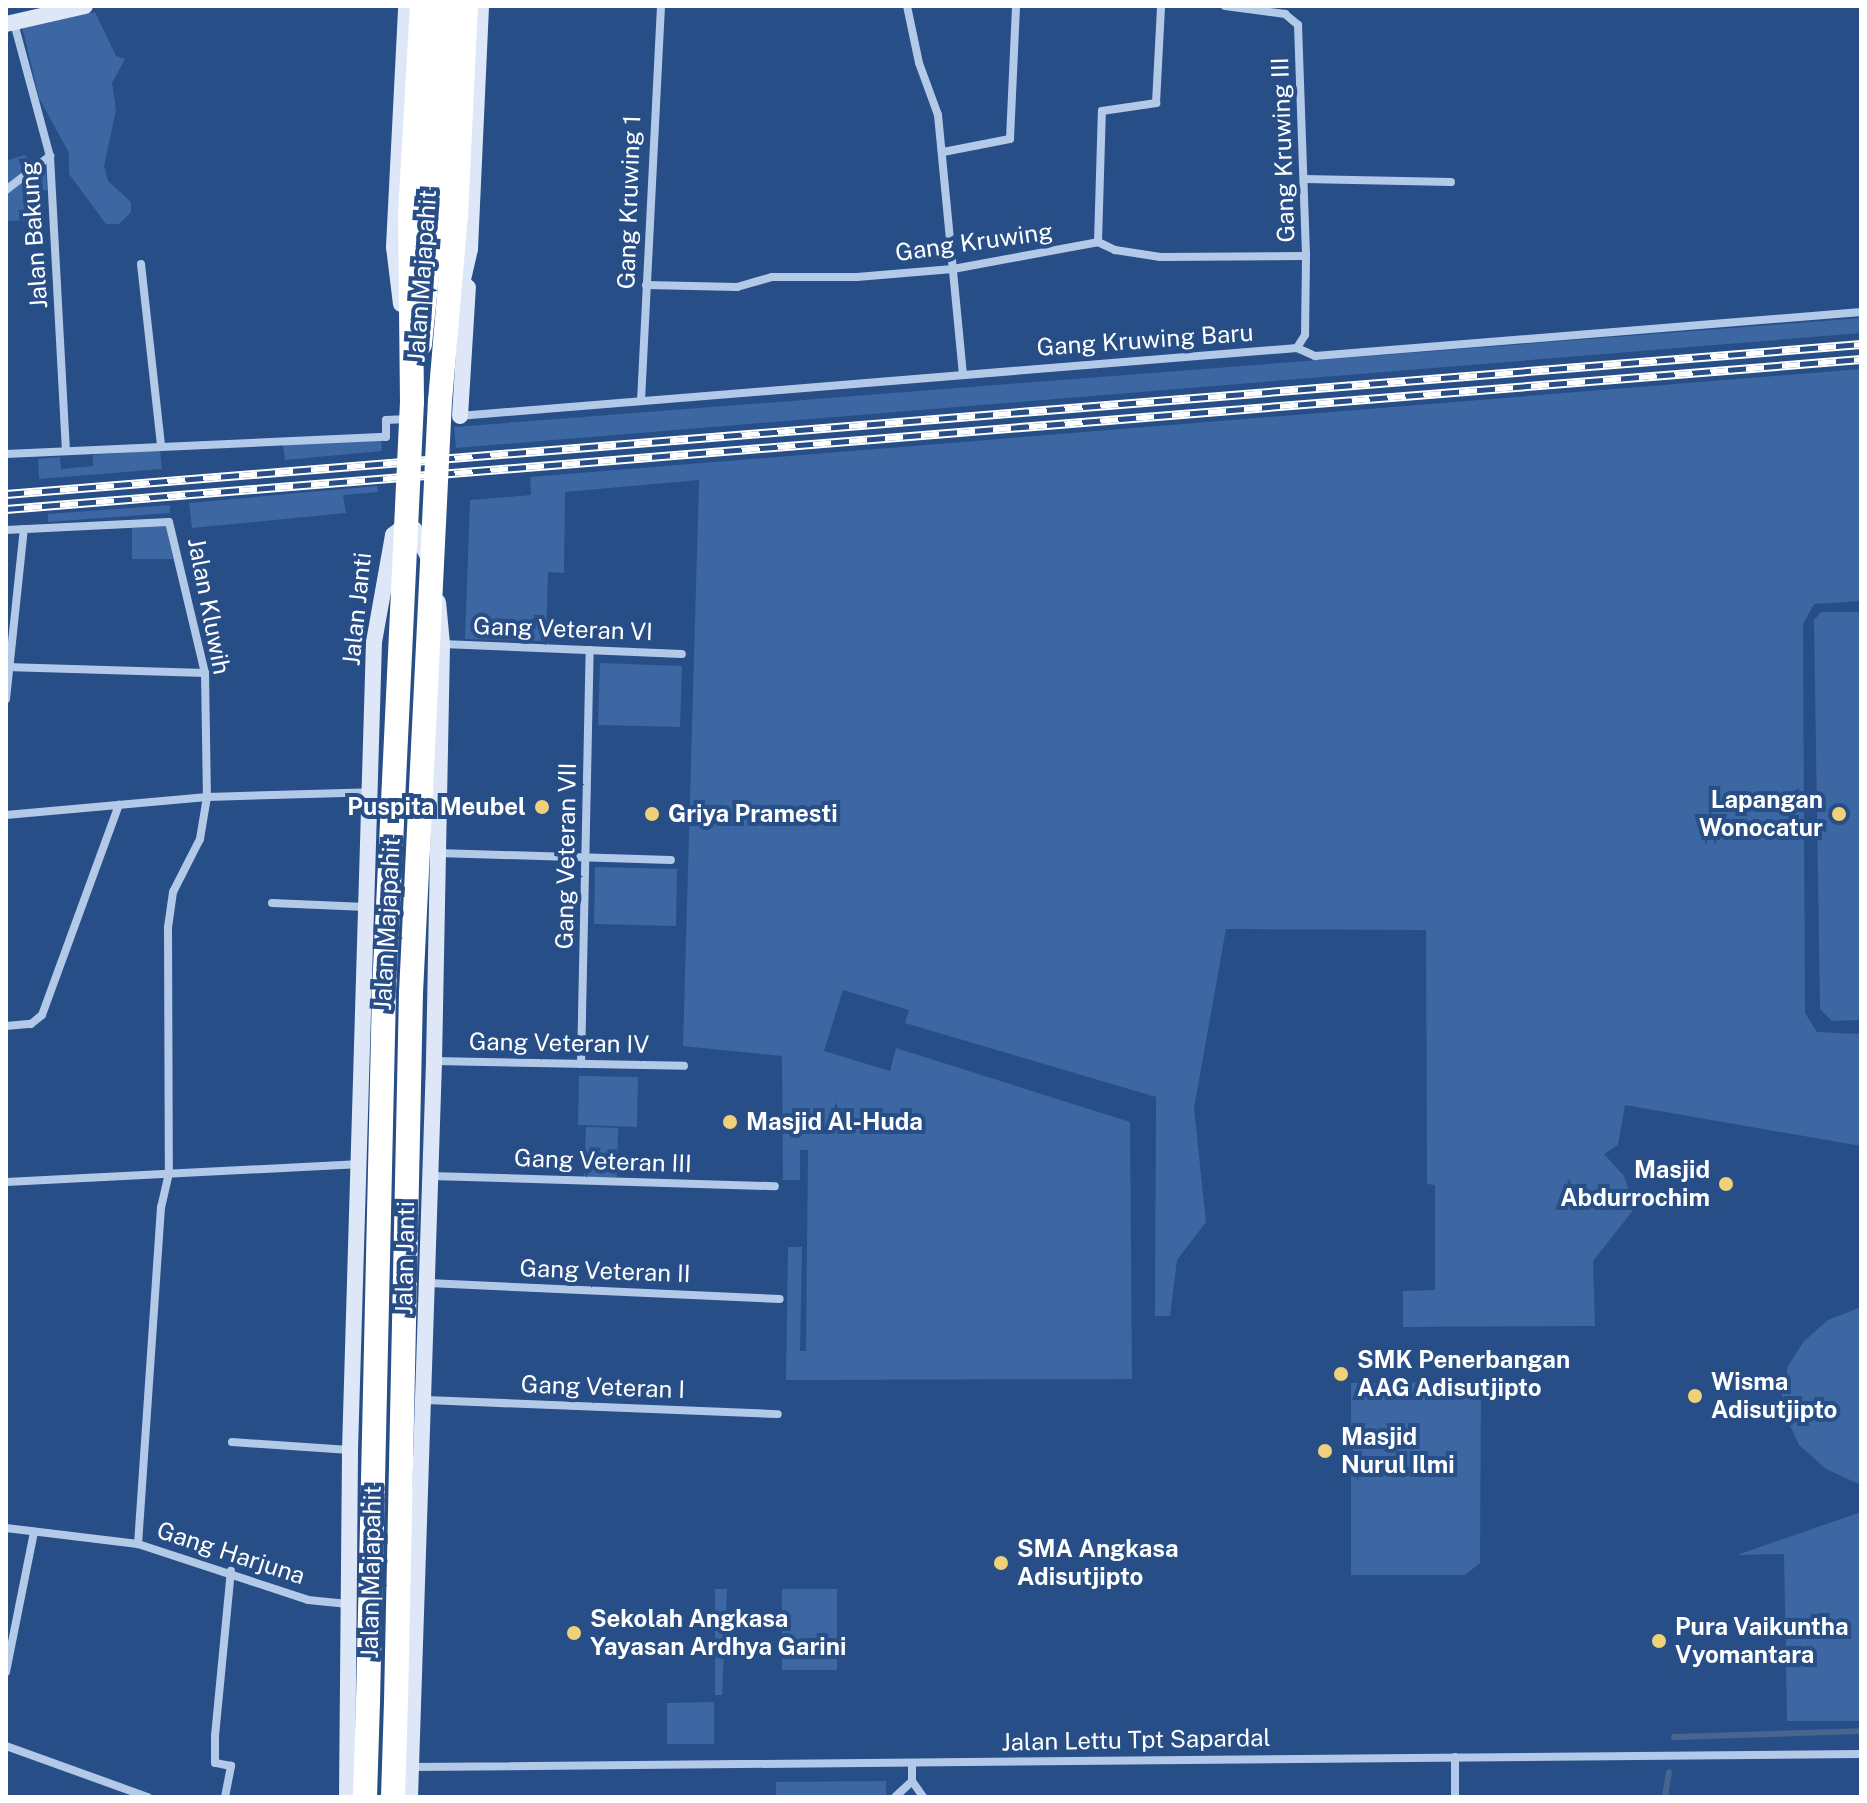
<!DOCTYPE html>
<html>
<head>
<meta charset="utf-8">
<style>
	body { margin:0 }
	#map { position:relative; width:1867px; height:1803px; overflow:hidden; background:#274e86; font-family:"Public Sans",sans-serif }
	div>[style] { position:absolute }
	.green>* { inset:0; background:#3c67a3 }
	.stream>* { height:6px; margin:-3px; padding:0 3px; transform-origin:3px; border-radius:3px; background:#4a658d }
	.street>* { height:8px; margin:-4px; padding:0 4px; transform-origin:4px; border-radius:4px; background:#b3c9e8 }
	.secondary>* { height:16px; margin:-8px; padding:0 8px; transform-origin:8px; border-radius:8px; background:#dde7f7 }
	.highway>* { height:24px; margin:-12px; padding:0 12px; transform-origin:12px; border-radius:12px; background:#fff }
	.rail>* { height:9px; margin-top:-4.5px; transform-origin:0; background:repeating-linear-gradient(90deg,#274e86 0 18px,#fff 0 36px); box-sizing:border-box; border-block:2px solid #fff }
	.highway-bridge>* { height:24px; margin:-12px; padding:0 12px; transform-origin:12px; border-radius:12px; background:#fff }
	.dots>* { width:22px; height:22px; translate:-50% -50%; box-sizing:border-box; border:4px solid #274e86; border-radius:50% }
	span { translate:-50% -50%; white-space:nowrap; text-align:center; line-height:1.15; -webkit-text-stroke:8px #274e86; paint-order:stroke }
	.street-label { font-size:24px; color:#fff }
	.poi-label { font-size:24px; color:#fff; font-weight:700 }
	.right { translate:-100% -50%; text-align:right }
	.left { translate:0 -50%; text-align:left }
	.frame { position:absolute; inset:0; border:8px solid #fff; pointer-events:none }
</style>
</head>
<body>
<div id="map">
	<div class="green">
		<i style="clip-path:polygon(95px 12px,116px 56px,125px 59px,112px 83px,116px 110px,104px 166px,108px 181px,131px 202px,131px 212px,119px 224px,106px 224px,69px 174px,69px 153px,39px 98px,22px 26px)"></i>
		<i style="clip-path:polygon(24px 155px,46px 171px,47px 190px,33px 192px,36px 220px,8px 221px,6px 246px,6px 161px)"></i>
		<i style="clip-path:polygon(1861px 318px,1861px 333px,456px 448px,454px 427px)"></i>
		<i style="clip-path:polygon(1861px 369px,1861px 601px,1814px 604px,1803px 624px,1805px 1013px,1817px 1032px,1861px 1034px,1861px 1146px,1625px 1105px,1618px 1145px,1604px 1154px,1624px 1176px,1635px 1208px,1593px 1261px,1595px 1326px,1403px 1327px,1403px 1291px,1435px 1290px,1435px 1185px,1427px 1184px,1426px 930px,1226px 929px,1194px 1108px,1206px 1222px,1177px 1260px,1170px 1316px,1155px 1316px,1156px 1097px,905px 1023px,909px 1010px,843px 990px,824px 1051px,890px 1071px,896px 1048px,1130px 1122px,1132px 1379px,786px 1380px,788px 1247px,802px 1247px,800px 1351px,806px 1351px,808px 1150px,800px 1150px,800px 1180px,783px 1180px,782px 1056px,683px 1046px,699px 480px,565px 492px,564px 573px,548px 572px,546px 641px,465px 639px,470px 500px,531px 495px,530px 477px)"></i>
		<i style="clip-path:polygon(381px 439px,382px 451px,285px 460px,283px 444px)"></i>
		<i style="clip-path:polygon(160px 450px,162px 469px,39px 479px,38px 459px,60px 457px,61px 469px,93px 466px,93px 455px)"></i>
		<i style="clip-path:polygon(377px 486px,378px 492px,343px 495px,346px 513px,192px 528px,189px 503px)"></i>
		<i style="clip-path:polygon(170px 505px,170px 513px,48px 522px,48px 514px)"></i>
		<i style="clip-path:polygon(166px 526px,173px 559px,132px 559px,132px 528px)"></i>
		<i style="clip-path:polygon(1821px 612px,1861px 612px,1861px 1020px,1832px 1021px,1820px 1009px,1814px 620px)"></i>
		<i style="clip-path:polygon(600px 663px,682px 666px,680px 727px,598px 725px)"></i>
		<i style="clip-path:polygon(595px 867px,677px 869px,676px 926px,594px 924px)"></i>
		<i style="clip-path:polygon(579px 1076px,638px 1077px,637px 1127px,578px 1125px)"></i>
		<i style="clip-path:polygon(586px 1127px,618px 1128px,617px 1177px,584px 1177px)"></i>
		<i style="clip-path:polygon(1861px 1307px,1861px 1485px,1826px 1469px,1799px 1445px,1784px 1412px,1782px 1394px,1788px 1366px,1804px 1341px,1828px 1320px)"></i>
		<i style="clip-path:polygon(1481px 1382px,1480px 1563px,1465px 1575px,1351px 1575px,1351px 1383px)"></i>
		<i style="clip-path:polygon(1861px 1512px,1861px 1721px,1787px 1721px,1784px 1554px,1737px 1555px)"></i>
		<i style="clip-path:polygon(715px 1589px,727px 1589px,722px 1695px,715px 1695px)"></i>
		<i style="clip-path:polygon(782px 1589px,837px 1589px,837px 1670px,782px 1670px)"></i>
		<i style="clip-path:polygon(714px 1702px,714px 1744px,667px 1744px,667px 1703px)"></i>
		<i style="clip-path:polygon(886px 1781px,886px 1797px,776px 1796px,776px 1782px)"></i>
	</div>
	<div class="stream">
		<i style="left:1674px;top:1737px;width:187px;rotate:-1.8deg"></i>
		<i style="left:1665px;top:1797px;width:25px;rotate:-81deg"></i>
	</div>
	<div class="street">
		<i style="left:907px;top:6px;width:58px;rotate:78.1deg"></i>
		<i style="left:919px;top:63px;width:55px;rotate:69.9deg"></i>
		<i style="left:938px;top:115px;width:260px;rotate:84.5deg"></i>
		<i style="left:1225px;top:6px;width:61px;rotate:7.6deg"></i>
		<i style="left:1285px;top:14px;width:17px;rotate:40deg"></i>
		<i style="left:1298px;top:25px;width:231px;rotate:88deg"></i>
		<i style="left:1306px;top:256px;width:79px;rotate:90.7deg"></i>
		<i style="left:1305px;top:335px;width:15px;rotate:122deg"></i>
		<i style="left:14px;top:23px;width:138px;rotate:74.9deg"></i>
		<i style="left:50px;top:156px;width:293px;rotate:86.9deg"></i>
		<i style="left:943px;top:152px;width:68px;rotate:-11deg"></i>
		<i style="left:1010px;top:139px;width:133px;rotate:-87.4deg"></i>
		<i style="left:1304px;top:179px;width:147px;rotate:1.2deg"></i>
		<i style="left:6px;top:190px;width:56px;rotate:-37.7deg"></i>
		<i style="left:1098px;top:242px;width:131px;rotate:-88.3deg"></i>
		<i style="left:1102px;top:111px;width:55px;rotate:-8.4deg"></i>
		<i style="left:1156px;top:103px;width:97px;rotate:-87deg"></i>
		<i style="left:141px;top:264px;width:183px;rotate:83.7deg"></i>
		<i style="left:646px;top:285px;width:91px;rotate:1.3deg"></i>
		<i style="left:737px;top:287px;width:36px;rotate:-16deg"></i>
		<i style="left:772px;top:277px;width:85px"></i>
		<i style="left:857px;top:277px;width:96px;rotate:-4.8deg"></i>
		<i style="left:953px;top:269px;width:147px;rotate:-10.5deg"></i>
		<i style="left:1098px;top:242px;width:19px;rotate:25deg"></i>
		<i style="left:1115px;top:250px;width:46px;rotate:8.8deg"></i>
		<i style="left:1160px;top:257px;width:146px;rotate:-0.4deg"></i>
		<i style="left:641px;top:401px;width:396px;rotate:-87.1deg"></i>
		<i style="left:459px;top:416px;width:841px;rotate:-4.64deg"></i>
		<i style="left:1297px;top:348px;width:20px;rotate:24deg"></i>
		<i style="left:1315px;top:356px;width:548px;rotate:-4.61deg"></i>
		<i style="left:6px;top:454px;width:380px;rotate:-2.6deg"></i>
		<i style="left:386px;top:437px;width:17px;rotate:-90deg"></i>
		<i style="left:386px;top:420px;width:21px;rotate:-3deg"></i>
		<i style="left:6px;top:530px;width:163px;rotate:-2.8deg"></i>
		<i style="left:169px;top:522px;width:155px;rotate:76.6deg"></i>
		<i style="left:205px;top:673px;width:124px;rotate:89.1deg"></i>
		<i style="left:207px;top:797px;width:43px;rotate:99.5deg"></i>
		<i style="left:200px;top:839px;width:59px;rotate:117deg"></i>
		<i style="left:173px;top:892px;width:35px;rotate:98deg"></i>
		<i style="left:168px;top:927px;width:246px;rotate:89.8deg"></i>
		<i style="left:169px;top:1173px;width:35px;rotate:103deg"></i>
		<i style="left:161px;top:1207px;width:338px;rotate:93.9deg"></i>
		<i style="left:442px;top:644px;width:240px;rotate:2.4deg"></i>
		<i style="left:6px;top:667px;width:199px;rotate:1.7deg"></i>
		<i style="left:6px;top:699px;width:171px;rotate:-84deg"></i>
		<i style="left:6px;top:815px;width:202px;rotate:-5.1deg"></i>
		<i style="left:207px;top:797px;width:164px;rotate:-1.7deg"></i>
		<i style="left:438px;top:853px;width:233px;rotate:1.7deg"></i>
		<i style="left:272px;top:903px;width:94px;rotate:2.4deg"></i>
		<i style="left:6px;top:1026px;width:25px;rotate:-5deg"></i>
		<i style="left:31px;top:1024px;width:14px;rotate:-39deg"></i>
		<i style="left:42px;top:1015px;width:224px;rotate:-69.9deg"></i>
		<i style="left:434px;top:1061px;width:250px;rotate:1.1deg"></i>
		<i style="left:581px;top:1064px;width:414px;rotate:-88.8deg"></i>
		<i style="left:431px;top:1176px;width:344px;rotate:1.7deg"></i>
		<i style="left:6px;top:1182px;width:351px;rotate:-2.9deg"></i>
		<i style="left:428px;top:1283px;width:352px;rotate:2.6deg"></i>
		<i style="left:426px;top:1400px;width:352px;rotate:2.3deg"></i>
		<i style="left:232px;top:1442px;width:118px;rotate:3.9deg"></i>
		<i style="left:6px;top:1528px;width:133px;rotate:6.9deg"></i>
		<i style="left:138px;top:1544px;width:179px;rotate:18.2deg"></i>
		<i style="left:308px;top:1600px;width:40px;rotate:5.7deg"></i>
		<i style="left:6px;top:1672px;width:143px;rotate:-78.7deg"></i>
		<i style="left:6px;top:1746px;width:151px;rotate:19.8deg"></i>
		<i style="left:1455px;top:1757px;width:40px;rotate:90deg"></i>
		<i style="left:412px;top:1767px;width:1449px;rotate:-0.51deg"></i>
		<i style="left:912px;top:1781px;width:19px;rotate:55deg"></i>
		<i style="left:225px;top:1797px;width:32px;rotate:-79deg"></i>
		<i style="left:231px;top:1766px;width:16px;rotate:-169deg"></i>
		<i style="left:215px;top:1763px;width:27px;rotate:-90deg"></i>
		<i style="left:215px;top:1736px;width:166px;rotate:-84.5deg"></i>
		<i style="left:895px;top:1797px;width:23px;rotate:-43deg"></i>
		<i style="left:912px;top:1781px;width:18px;rotate:-90deg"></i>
	</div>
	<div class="secondary">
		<i style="left:6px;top:24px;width:81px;rotate:-12.8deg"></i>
		<i style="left:458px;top:301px;width:53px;rotate:-77deg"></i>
		<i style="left:470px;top:249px;width:243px;rotate:-87.4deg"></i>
		<i style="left:401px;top:304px;width:57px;rotate:-97deg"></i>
		<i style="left:394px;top:247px;width:241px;rotate:-87.1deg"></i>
		<i style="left:460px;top:416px;width:129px;rotate:-86.5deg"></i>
		<i style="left:347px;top:1797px;width:347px;rotate:-89.5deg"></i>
		<i style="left:350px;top:1450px;width:808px;rotate:-88.3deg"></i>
		<i style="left:374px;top:642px;width:109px;rotate:-79.9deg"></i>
		<i style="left:393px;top:535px;width:16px;rotate:-38deg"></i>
		<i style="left:406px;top:525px;width:9px;rotate:27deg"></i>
		<i style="left:414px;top:529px;width:30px;rotate:63deg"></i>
		<i style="left:410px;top:1797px;width:736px;rotate:-88.13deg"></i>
		<i style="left:434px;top:1061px;width:417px;rotate:-88.9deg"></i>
		<i style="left:442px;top:644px;width:42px;rotate:-95.4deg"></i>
	</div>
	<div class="highway">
		<i style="left:410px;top:213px;width:207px;rotate:-86.7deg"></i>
		<i style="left:433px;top:215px;width:209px;rotate:-87deg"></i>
		<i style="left:456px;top:216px;width:210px;rotate:-87.3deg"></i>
		<i style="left:365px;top:1797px;width:95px;rotate:-88.2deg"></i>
		<i style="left:393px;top:1797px;width:95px;rotate:-88.2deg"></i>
	</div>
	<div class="rail">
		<i style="left:6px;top:494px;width:1861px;rotate:-4.62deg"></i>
		<i style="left:6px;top:509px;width:1861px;rotate:-4.62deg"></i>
	</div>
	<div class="highway-bridge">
		<i style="left:420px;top:344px;width:130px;rotate:-84.2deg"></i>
		<i style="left:368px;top:1702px;width:711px;rotate:-88.71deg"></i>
		<i style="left:384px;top:991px;width:590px;rotate:-87.28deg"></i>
		<i style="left:412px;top:402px;width:189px;rotate:-90.6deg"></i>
		<i style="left:396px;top:1702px;width:709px;rotate:-88.79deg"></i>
		<i style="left:411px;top:993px;width:593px;rotate:-87.2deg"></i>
		<i style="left:440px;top:401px;width:186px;rotate:-85.1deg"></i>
	</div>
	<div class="dots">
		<i style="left:542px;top:807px;background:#f0d179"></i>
		<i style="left:652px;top:814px;background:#f0d179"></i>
		<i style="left:1839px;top:814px;background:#f0d179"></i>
		<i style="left:730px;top:1122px;background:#f0d179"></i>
		<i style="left:1726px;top:1184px;background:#f0d179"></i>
		<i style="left:1341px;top:1374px;background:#f0d179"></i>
		<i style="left:1695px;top:1396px;background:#f0d179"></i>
		<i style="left:1325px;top:1451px;background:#f0d179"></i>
		<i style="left:1001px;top:1563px;background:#f0d179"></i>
		<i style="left:574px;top:1633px;background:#f0d179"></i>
		<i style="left:1659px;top:1641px;background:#f0d179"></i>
	</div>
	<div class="street-label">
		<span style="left:1283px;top:150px;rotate:-92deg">Gang Kruwing III</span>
		<span style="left:629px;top:202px;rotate:-88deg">Gang Kruwing 1</span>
		<span style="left:34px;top:235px;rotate:-94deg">Jalan Bakung</span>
		<span style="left:974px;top:242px;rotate:-8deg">Gang Kruwing</span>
		<span style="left:422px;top:276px;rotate:-86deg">Jalan Majapahit</span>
		<span style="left:1145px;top:340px;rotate:-4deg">Gang Kruwing Baru</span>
		<span style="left:209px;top:606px;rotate:79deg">Jalan Kluwih</span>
		<span style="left:357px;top:609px;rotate:-84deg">Jalan Janti</span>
		<span style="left:563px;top:629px;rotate:2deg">Gang Veteran VI</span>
		<span style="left:566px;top:856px;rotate:-89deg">Gang Veteran VII</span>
		<span style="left:387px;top:924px;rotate:-87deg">Jalan Majapahit</span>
		<span style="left:559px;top:1043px;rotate:1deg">Gang Veteran IV</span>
		<span style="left:603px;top:1161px;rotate:2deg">Gang Veteran III</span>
		<span style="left:405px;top:1258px;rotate:-89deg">Jalan Janti</span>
		<span style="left:605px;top:1271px;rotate:2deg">Gang Veteran II</span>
		<span style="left:603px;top:1387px;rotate:2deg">Gang Veteran I</span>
		<span style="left:231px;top:1553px;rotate:18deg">Gang Harjuna</span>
		<span style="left:371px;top:1572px;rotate:-89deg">Jalan Majapahit</span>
		<span style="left:1136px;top:1740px;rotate:-1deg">Jalan Lettu Tpt Sapardal</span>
	</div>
	<div class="poi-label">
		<span class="right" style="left:1823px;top:814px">Lapangan<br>Wonocatur</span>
		<span class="right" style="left:526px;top:807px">Puspita Meubel</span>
		<span class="left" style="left:668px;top:814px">Griya Pramesti</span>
		<span class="left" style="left:746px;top:1122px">Masjid Al-Huda</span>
		<span class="right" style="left:1710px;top:1184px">Masjid<br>Abdurrochim</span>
		<span class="left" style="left:1357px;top:1374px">SMK Penerbangan<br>AAG Adisutjipto</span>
		<span class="left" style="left:1711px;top:1396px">Wisma<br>Adisutjipto</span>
		<span class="left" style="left:1341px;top:1451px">Masjid<br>Nurul Ilmi</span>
		<span class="left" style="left:1017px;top:1563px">SMA Angkasa<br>Adisutjipto</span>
		<span class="left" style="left:590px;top:1633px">Sekolah Angkasa<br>Yayasan Ardhya Garini</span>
		<span class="left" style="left:1675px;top:1641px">Pura Vaikuntha<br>Vyomantara</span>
	</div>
	<div class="frame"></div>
</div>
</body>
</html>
